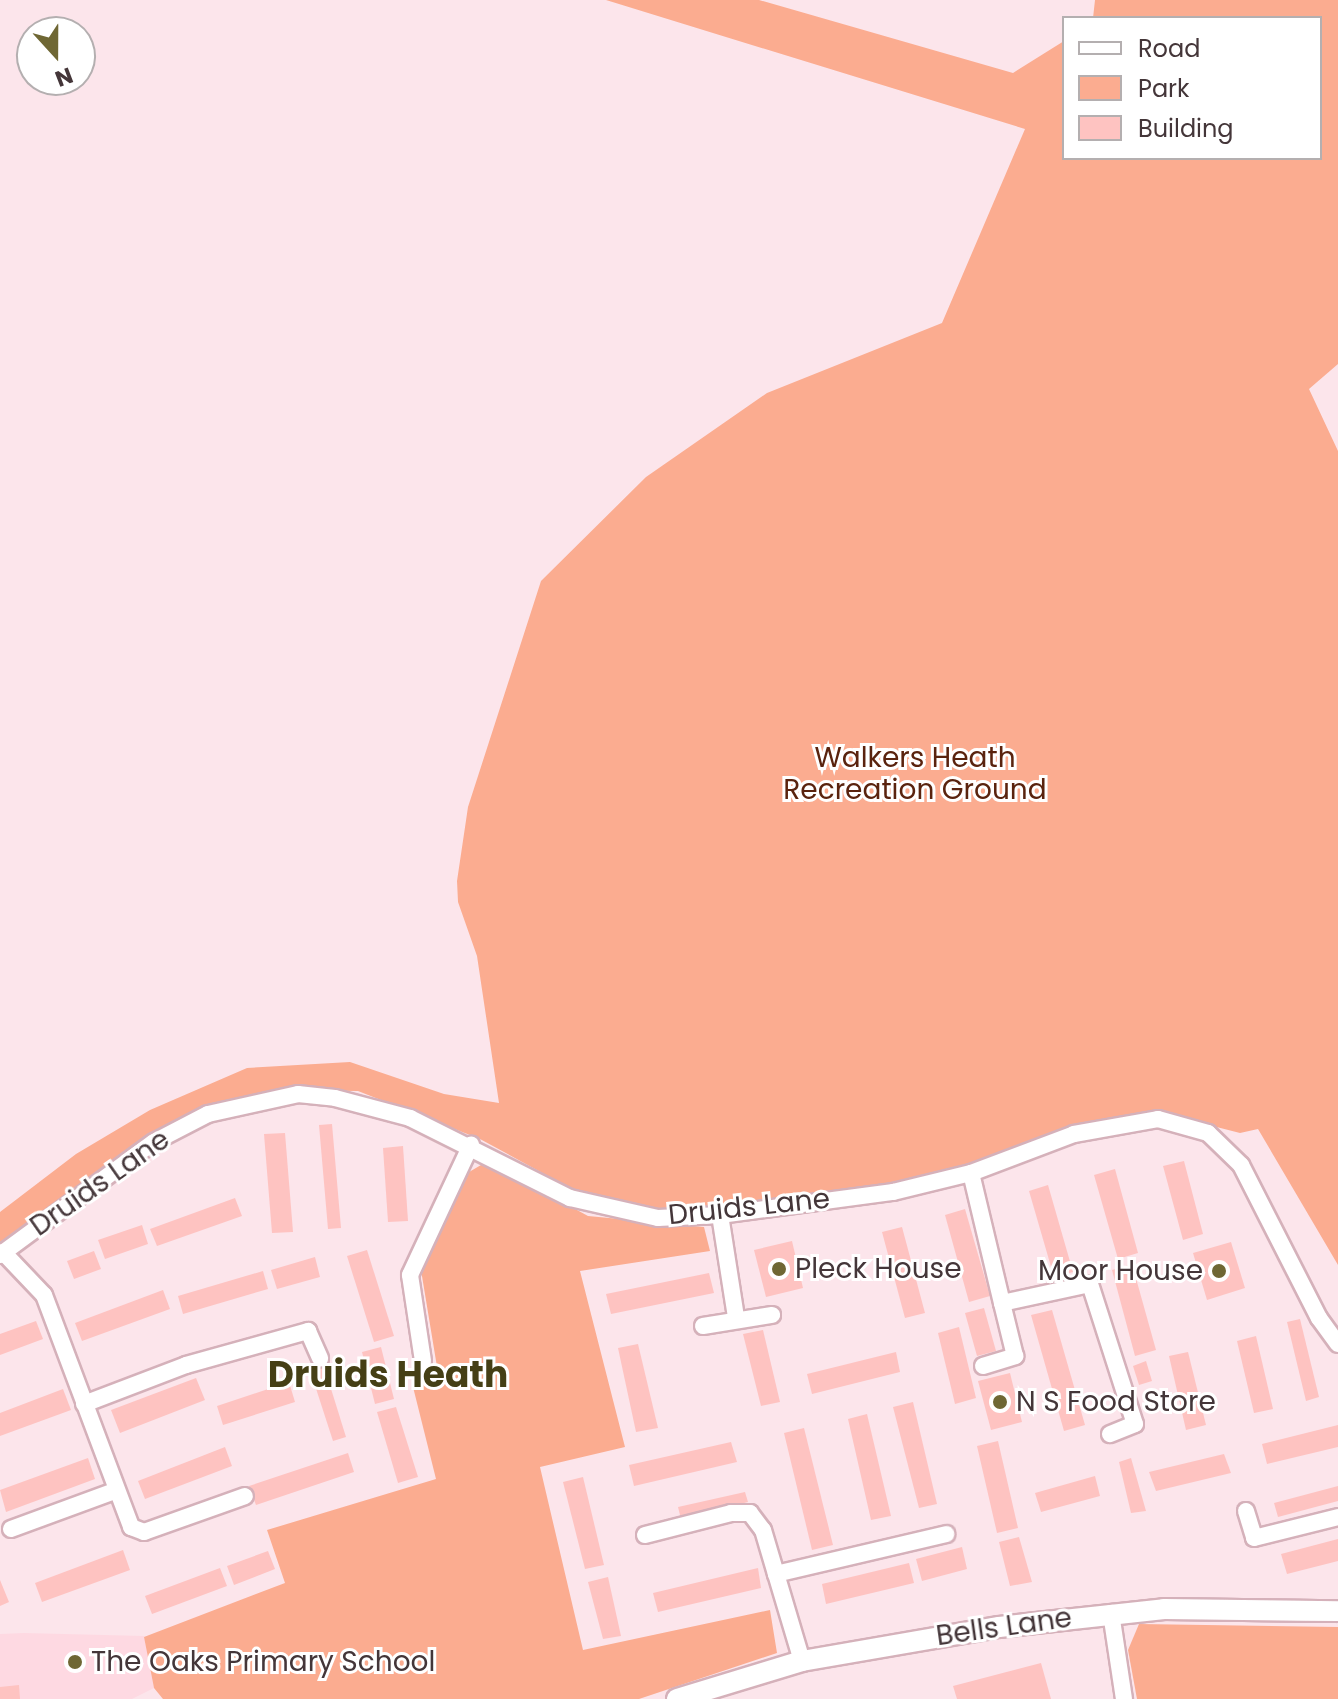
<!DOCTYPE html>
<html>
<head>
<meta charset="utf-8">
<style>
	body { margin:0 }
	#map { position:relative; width:1338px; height:1699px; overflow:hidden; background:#fce5eb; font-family:Poppins,sans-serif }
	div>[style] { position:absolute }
	.built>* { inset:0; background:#fed9e2 }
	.green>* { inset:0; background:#fbac90 }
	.building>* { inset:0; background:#fec3c1 }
	.roads { filter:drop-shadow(2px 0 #d5b1ba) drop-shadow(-2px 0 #d5b1ba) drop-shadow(0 2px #d5b1ba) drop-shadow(0 -2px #d5b1ba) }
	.minor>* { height:16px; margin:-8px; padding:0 8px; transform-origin:8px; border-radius:8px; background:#fff }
	.tertiary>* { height:20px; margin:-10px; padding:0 10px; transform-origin:10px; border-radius:10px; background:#fff }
	.dots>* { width:22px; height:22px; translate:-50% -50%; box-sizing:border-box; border:4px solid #fff; border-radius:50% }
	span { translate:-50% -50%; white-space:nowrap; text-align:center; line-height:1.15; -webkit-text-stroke:6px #fff; paint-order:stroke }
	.park-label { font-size:28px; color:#5a230e }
	.street-label { font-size:28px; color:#443639 }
	.poi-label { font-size:28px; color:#443639 }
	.left { translate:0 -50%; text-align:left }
	.right { translate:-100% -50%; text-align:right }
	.district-label { font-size:36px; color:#453f15; font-weight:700 }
	.legend { position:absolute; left:1062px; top:16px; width:260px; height:144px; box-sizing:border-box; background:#fff; border:2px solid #b4afb0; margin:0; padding:10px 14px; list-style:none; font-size:24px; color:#443639 }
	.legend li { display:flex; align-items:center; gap:16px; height:40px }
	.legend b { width:40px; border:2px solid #b4afb0 }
	.north { position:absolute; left:16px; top:16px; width:80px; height:80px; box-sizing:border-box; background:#fff; border:2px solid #b4afb0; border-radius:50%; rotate:159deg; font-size:22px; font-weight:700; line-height:32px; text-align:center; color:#443639 }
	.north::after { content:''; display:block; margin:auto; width:28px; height:36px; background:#6f6734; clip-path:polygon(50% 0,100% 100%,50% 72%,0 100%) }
</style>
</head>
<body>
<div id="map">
	<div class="built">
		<i style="clip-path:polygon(24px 1633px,144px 1636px,154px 1688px,132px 1699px,0 1699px,0 1634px)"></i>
	</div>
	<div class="green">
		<i style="clip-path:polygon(606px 0,759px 0,1013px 73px,1064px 41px,1064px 158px,1320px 158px,1320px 18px,1093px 18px,1095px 0,1338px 0,1338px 364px,1309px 389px,1338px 451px,1338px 1265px,1258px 1129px,1240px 1133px,1158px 1112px,893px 1185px,717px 1210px,651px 1210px,590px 1199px,480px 1139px,358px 1091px,275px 1090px,233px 1099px,173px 1124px,94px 1174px,0 1244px,0 1212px,76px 1154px,150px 1110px,247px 1068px,350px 1062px,444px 1094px,499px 1103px,477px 956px,458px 902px,457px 881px,468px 807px,541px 581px,646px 477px,767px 393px,942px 323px,1025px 129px)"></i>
		<i style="clip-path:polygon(481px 1165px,494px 1165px,588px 1216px,704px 1227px,710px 1251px,580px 1271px,625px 1447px,540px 1467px,583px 1650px,770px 1610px,777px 1653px,639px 1699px,163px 1699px,154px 1688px,144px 1637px,285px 1583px,267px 1530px,436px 1479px,412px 1383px,439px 1379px,421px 1270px,464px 1175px)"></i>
		<i style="clip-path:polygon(1139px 1624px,1338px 1627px,1338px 1699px,1137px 1699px,1128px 1650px)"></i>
	</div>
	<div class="building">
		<i style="clip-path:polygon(332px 1124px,341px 1228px,328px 1229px,319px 1125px)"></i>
		<i style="clip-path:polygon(285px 1133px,293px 1232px,272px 1233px,264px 1134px)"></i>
		<i style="clip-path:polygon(403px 1146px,408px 1221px,388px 1222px,383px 1148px)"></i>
		<i style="clip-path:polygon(1184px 1161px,1203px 1234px,1183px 1240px,1163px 1166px)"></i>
		<i style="clip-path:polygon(1115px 1169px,1138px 1253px,1118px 1259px,1094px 1175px)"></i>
		<i style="clip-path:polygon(1048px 1185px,1073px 1272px,1054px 1277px,1029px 1191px)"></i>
		<i style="clip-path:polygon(235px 1198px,242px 1216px,157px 1246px,150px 1229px)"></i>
		<i style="clip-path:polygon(965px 1209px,990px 1296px,969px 1302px,945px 1215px)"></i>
		<i style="clip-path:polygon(142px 1225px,148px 1244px,105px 1259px,98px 1240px)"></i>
		<i style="clip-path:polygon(902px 1227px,925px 1313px,905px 1318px,882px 1232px)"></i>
		<i style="clip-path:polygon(792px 1241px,803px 1288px,766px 1297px,754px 1250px)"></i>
		<i style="clip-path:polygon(1231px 1242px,1245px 1288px,1207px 1300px,1193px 1253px)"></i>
		<i style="clip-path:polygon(367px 1250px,394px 1336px,374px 1342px,347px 1256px)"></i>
		<i style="clip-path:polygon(94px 1251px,101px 1269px,74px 1279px,67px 1261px)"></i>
		<i style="clip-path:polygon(315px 1257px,320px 1277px,277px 1289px,271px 1270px)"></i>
		<i style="clip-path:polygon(1132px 1264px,1156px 1350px,1135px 1356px,1112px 1270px)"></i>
		<i style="clip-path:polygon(263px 1271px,268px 1289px,183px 1314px,178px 1296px)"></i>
		<i style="clip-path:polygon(709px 1273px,714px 1293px,611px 1314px,606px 1294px)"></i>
		<i style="clip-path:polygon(163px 1290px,170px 1309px,82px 1341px,75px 1323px)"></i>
		<i style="clip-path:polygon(984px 1308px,996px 1351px,977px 1356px,965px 1313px)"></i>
		<i style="clip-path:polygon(1052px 1310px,1085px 1425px,1064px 1431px,1031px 1315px)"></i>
		<i style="clip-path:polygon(1300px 1319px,1319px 1397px,1306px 1401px,1287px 1322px)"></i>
		<i style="clip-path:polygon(36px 1321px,43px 1339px,0 1355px,0 1334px)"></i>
		<i style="clip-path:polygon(959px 1327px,976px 1398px,955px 1404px,938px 1333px)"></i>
		<i style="clip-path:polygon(763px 1330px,780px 1402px,761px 1406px,743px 1334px)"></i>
		<i style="clip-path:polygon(1256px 1336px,1273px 1409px,1254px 1413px,1237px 1341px)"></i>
		<i style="clip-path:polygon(638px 1344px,658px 1428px,636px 1432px,618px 1348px)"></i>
		<i style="clip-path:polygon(381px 1347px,394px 1399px,375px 1404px,362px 1352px)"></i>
		<i style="clip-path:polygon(896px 1352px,900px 1372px,812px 1394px,807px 1374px)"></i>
		<i style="clip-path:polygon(1188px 1352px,1206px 1425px,1186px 1430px,1169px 1356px)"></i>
		<i style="clip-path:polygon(1146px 1361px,1152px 1381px,1139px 1385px,1133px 1366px)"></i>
		<i style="clip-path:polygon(323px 1363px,346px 1437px,333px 1441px,309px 1367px)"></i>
		<i style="clip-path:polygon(1010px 1373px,1022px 1422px,991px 1430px,978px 1381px)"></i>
		<i style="clip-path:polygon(196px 1378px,205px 1400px,120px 1433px,111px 1410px)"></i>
		<i style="clip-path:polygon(289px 1382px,295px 1402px,223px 1425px,217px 1406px)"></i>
		<i style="clip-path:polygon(63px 1389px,71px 1410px,0 1436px,0 1413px)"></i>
		<i style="clip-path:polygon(913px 1402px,937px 1504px,919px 1508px,893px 1407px)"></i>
		<i style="clip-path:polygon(396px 1407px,418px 1477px,398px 1483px,377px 1412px)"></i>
		<i style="clip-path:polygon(867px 1414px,891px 1516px,871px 1520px,848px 1419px)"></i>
		<i style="clip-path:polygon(1338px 1425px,1338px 1447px,1267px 1464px,1262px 1444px)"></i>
		<i style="clip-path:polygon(804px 1428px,833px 1545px,812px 1550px,784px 1433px)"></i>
		<i style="clip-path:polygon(998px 1441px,1018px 1528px,997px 1533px,977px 1446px)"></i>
		<i style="clip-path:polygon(731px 1442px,737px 1462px,634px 1486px,629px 1465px)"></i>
		<i style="clip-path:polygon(225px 1447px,232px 1466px,145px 1499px,138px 1481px)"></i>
		<i style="clip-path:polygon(348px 1453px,354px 1472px,256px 1505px,249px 1486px)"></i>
		<i style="clip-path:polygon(1224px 1454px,1231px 1473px,1156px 1491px,1149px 1472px)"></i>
		<i style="clip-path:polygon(88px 1458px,95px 1479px,6px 1512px,0 1490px)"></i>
		<i style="clip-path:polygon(1131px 1458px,1146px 1511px,1131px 1513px,1119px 1462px)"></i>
		<i style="clip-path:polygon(1095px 1476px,1100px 1496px,1041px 1512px,1035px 1493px)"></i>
		<i style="clip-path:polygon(583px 1477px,604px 1565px,585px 1569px,563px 1482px)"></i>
		<i style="clip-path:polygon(1338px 1486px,1338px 1501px,1278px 1517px,1274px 1503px)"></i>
		<i style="clip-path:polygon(745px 1492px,748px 1502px,681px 1519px,678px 1507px)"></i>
		<i style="clip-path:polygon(1019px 1537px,1032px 1582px,1010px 1586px,999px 1542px)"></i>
		<i style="clip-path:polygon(1338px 1539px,1338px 1561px,1287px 1574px,1281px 1554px)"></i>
		<i style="clip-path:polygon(962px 1547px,967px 1569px,922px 1581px,916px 1559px)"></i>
		<i style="clip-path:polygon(123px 1550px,130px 1570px,42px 1602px,35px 1583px)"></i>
		<i style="clip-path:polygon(268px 1551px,275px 1569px,234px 1585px,227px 1566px)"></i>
		<i style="clip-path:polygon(909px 1563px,914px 1583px,826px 1604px,822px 1584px)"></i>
		<i style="clip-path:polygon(220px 1568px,227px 1586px,152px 1614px,145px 1596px)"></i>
		<i style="clip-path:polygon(758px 1568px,761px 1588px,658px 1612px,653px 1593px)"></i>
		<i style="clip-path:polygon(608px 1577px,621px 1636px,603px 1639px,588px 1582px)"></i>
		<i style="clip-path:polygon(0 1580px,9px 1602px,0 1606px)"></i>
		<i style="clip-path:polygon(1041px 1663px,1051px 1699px,957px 1699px,953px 1686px)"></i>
		<i style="clip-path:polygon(19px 1685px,20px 1699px,0 1699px,0 1687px)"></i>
	</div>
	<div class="roads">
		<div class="minor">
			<i style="left:971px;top:1173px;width:134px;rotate:76.6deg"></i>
			<i style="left:1002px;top:1303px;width:90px;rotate:-12.2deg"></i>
			<i style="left:1090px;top:1284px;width:147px;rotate:72.2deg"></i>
			<i style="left:1135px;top:1424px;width:27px;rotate:158deg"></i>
			<i style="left:720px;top:1215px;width:103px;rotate:81.1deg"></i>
			<i style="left:3px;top:1252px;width:59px;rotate:46.4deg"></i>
			<i style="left:44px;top:1295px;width:248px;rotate:69.4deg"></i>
			<i style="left:131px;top:1527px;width:14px;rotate:21deg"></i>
			<i style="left:144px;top:1532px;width:107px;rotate:-19.6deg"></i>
			<i style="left:0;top:1255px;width:191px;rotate:-36.3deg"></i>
			<i style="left:154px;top:1142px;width:61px;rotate:-27.4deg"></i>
			<i style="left:208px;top:1114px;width:92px;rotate:-12.5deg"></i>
			<i style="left:298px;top:1094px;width:37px;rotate:6deg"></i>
			<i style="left:335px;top:1098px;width:78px;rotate:14.9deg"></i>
			<i style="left:410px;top:1118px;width:179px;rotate:26.6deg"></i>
			<i style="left:570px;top:1198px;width:90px;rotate:12.8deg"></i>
			<i style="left:658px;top:1218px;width:62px;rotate:-2.8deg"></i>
			<i style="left:720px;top:1215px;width:175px;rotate:-7.6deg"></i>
			<i style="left:893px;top:1192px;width:80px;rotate:-13.7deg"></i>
			<i style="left:971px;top:1173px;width:110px;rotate:-20.7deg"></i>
			<i style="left:1074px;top:1134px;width:85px;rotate:-10.1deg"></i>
			<i style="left:1158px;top:1119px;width:52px;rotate:15.6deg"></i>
			<i style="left:1208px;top:1133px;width:46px;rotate:44.1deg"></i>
			<i style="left:1241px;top:1165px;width:172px;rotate:63deg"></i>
			<i style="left:1319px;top:1318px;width:32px;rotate:54deg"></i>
			<i style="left:703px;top:1326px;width:70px;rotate:-9.1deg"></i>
			<i style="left:423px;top:1361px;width:87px;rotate:-98.6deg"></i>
			<i style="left:410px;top:1275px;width:144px;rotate:-64.9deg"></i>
			<i style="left:983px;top:1366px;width:34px;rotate:-17deg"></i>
			<i style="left:1015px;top:1356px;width:55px;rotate:-103.8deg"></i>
			<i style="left:84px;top:1404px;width:109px;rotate:-20.9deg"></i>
			<i style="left:186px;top:1365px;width:127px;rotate:-15.6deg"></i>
			<i style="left:308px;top:1331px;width:30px;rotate:66deg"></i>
			<i style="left:1246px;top:1511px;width:28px;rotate:73deg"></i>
			<i style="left:1254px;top:1538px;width:87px;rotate:-14deg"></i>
			<i style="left:11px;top:1529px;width:111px;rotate:-20.1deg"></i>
			<i style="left:645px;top:1535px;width:89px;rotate:-14.3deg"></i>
			<i style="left:731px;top:1513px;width:19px"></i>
			<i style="left:750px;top:1513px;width:21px;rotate:53deg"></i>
			<i style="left:763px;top:1530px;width:46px;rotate:73.5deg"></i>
			<i style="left:1111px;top:1613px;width:87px;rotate:81.4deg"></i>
			<i style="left:802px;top:1661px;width:91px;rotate:-106.6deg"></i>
			<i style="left:776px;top:1574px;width:175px;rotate:-13.2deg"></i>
		</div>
		<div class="tertiary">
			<i style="left:677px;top:1699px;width:131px;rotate:-16.9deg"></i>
			<i style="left:802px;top:1661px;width:200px;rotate:-9.8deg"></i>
			<i style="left:999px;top:1627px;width:166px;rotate:-6.2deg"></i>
			<i style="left:1164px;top:1609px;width:174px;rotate:0.7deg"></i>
		</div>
	</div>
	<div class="dots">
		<i style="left:779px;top:1269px;background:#6f6734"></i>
		<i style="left:1219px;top:1271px;background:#6f6734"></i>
		<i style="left:1000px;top:1402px;background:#6f6734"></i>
		<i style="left:75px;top:1662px;background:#6f6734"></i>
	</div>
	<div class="park-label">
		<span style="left:915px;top:774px">Walkers Heath<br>Recreation Ground</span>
	</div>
	<div class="street-label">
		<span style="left:100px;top:1183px;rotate:-35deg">Druids Lane</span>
		<span style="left:749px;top:1207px;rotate:-6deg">Druids Lane</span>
		<span style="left:1004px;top:1627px;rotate:-8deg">Bells Lane</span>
	</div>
	<div class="poi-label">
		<span class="left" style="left:795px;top:1269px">Pleck House</span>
		<span class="right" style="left:1203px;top:1271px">Moor House</span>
		<span class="left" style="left:1016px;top:1402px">N S Food Store</span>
		<span class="left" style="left:91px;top:1662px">The Oaks Primary School</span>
	</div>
	<div class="district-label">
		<span style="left:388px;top:1375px">Druids Heath</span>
	</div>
	<ul class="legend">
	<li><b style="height:10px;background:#fff"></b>Road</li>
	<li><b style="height:22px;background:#fbac90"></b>Park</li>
	<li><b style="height:22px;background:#fec3c1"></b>Building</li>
	</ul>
	<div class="north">N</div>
</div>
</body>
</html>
